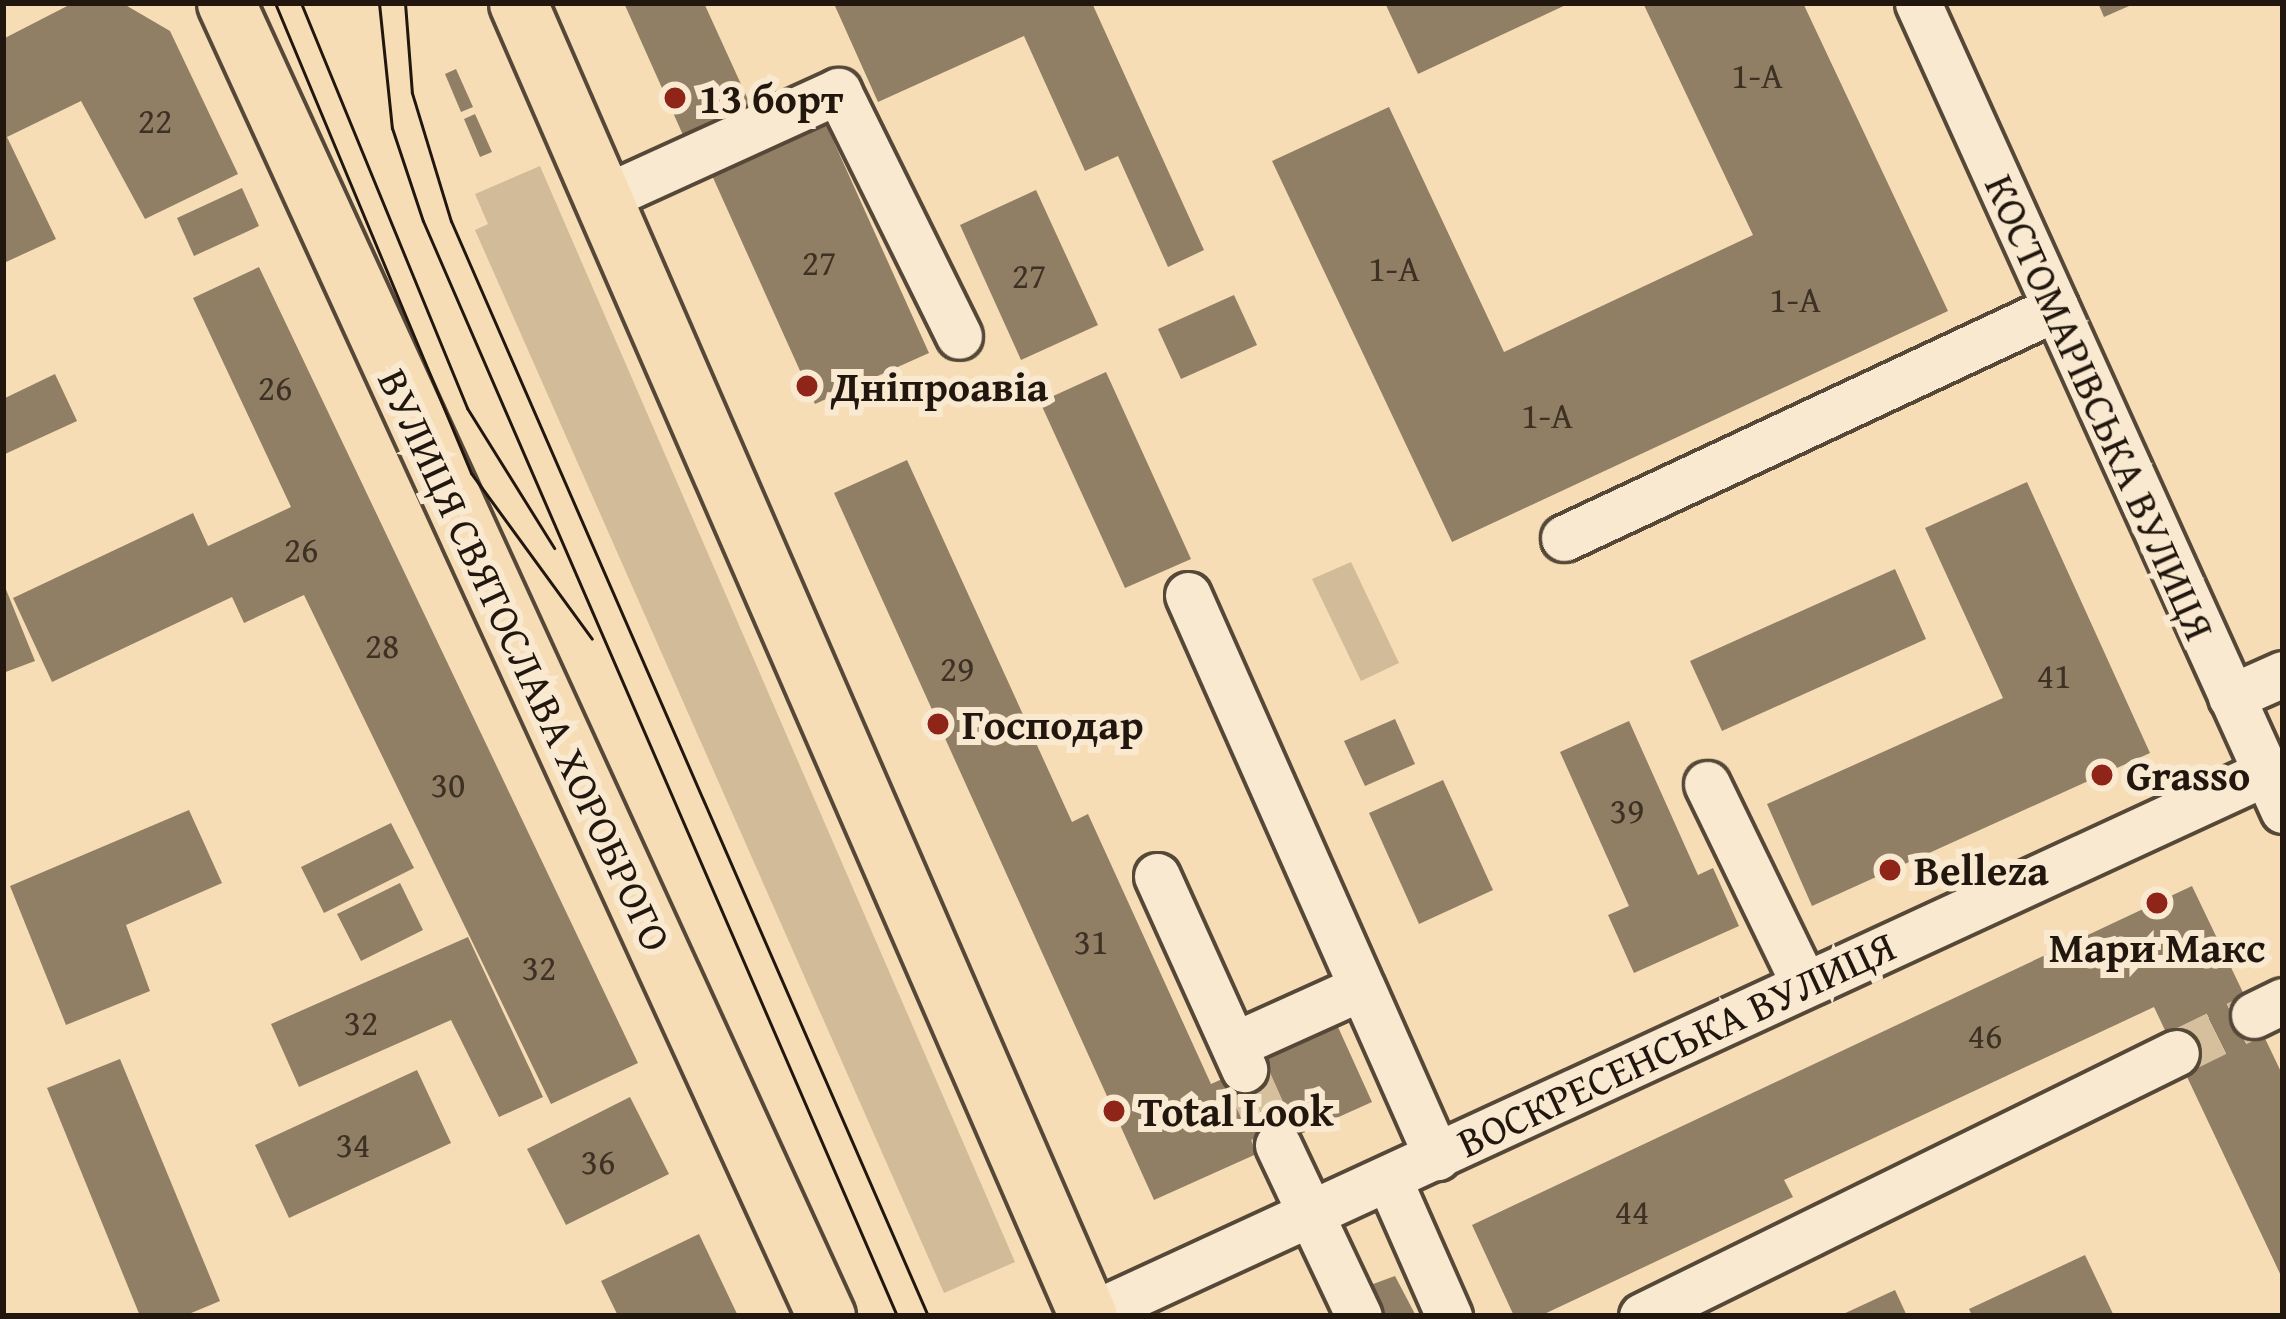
<!DOCTYPE html>
<html>
<head>
<meta charset="utf-8">
<style>
	body { margin:0 }
	#map { position:relative; width:2286px; height:1319px; overflow:hidden; background:#f6ddb6; font-family:"Gentium Book Plus",serif }
	div>[style] { position:absolute }
	.green>* { inset:0; background:#d2bb99 }
	.building>* { inset:0; background:#907e65 }
	.minor-tunnel>* { height:45px; margin-top:-22.5px; transform-origin:0; background:repeating-linear-gradient(90deg,#d6bf9d 0 45px,transparent 0 67px) }
	.roads { filter:drop-shadow(3px 0 #564838) drop-shadow(-3px 0 #564838) drop-shadow(0 3px #564838) drop-shadow(0 -3px #564838) }
	.minor>* { height:45px; margin:-22.5px; padding:0 22.5px; transform-origin:22.5px; border-radius:22.5px; background:#f9e9d0 }
	.major>* { height:57px; margin:-28.5px; padding:0 28.5px; transform-origin:28.5px; border-radius:28.5px; background:#f6ddb6 }
	.tram>* { height:3px; margin:-1.5px; padding:0 1.5px; transform-origin:1.5px; border-radius:1.5px; background:#21170e }
	.dots>* { width:33px; height:33px; translate:-50% -50%; box-sizing:border-box; border:6px solid #f9e9d0; border-radius:50% }
	span { translate:-50% -50%; white-space:nowrap; text-align:center; line-height:1.15; -webkit-text-stroke:12px #f9e9d0; paint-order:stroke }
	.number-label { font-size:36px; color:#3d3124 }
	.number-label span { -webkit-text-stroke-width:0 }
	.poi-label { font-size:42px; color:#21170e; font-weight:700 }
	.left { translate:0 -50%; text-align:left }
	.street-label { font-size:42px; color:#21170e }
	.frame { position:absolute; inset:0; border:6px solid #21170e; pointer-events:none }
</style>
</head>
<body>
<div id="map">
	<div class="green">
		<i style="clip-path:polygon(540px 166px,1015px 1262px,944px 1293px,475px 230px,488px 224px,475px 194px)"></i>
		<i style="clip-path:polygon(1351px 562px,1399px 663px,1361px 681px,1312px 579px)"></i>
	</div>
	<div class="building">
		<i style="clip-path:polygon(73px 3px,122px 3px,170px 31px,238px 174px,145px 219px,81px 101px,7px 137px,56px 239px,6px 262px,3px 39px)"></i>
		<i style="clip-path:polygon(624px 3px,704px 3px,750px 104px,683px 135px)"></i>
		<i style="clip-path:polygon(1092px 3px,1204px 250px,1168px 267px,1118px 156px,1085px 171px,1024px 36px,878px 102px,835px 6px)"></i>
		<i style="clip-path:polygon(1385px 3px,1570px 3px,1418px 74px)"></i>
		<i style="clip-path:polygon(1643px 3px,1803px 3px,1948px 311px,1452px 542px,1272px 161px,1389px 107px,1504px 352px,1753px 235px)"></i>
		<i style="clip-path:polygon(2098px 3px,2136px 3px,2104px 17px)"></i>
		<i style="clip-path:polygon(456px 69px,473px 107px,461px 112px,445px 74px)"></i>
		<i style="clip-path:polygon(475px 114px,492px 152px,480px 157px,464px 119px)"></i>
		<i style="clip-path:polygon(824px 120px,929px 353px,815px 404px,710px 171px)"></i>
		<i style="clip-path:polygon(242px 188px,259px 226px,194px 256px,177px 218px)"></i>
		<i style="clip-path:polygon(1036px 190px,1098px 325px,1021px 360px,960px 225px)"></i>
		<i style="clip-path:polygon(259px 267px,638px 1063px,551px 1104px,304px 595px,244px 623px,232px 597px,52px 682px,13px 598px,193px 513px,208px 546px,291px 507px,193px 298px)"></i>
		<i style="clip-path:polygon(1234px 295px,1257px 345px,1181px 379px,1158px 329px)"></i>
		<i style="clip-path:polygon(1106px 372px,1191px 559px,1125px 588px,1040px 402px)"></i>
		<i style="clip-path:polygon(55px 374px,77px 421px,5px 454px,3px 399px)"></i>
		<i style="clip-path:polygon(907px 460px,1072px 822px,1088px 814px,1211px 1084px,1338px 1027px,1372px 1102px,1154px 1200px,834px 493px)"></i>
		<i style="clip-path:polygon(2027px 482px,2150px 753px,1812px 906px,1767px 804px,2003px 698px,1925px 528px)"></i>
		<i style="clip-path:polygon(1895px 569px,1926px 639px,1722px 731px,1690px 661px)"></i>
		<i style="clip-path:polygon(3px 582px,35px 661px,3px 673px)"></i>
		<i style="clip-path:polygon(1395px 719px,1415px 764px,1365px 786px,1344px 741px)"></i>
		<i style="clip-path:polygon(1629px 721px,1698px 875px,1713px 868px,1739px 926px,1634px 973px,1608px 915px,1629px 906px,1560px 752px)"></i>
		<i style="clip-path:polygon(1443px 780px,1493px 890px,1419px 924px,1369px 813px)"></i>
		<i style="clip-path:polygon(189px 810px,222px 883px,126px 925px,150px 991px,66px 1025px,10px 886px)"></i>
		<i style="clip-path:polygon(391px 823px,414px 868px,324px 913px,301px 867px)"></i>
		<i style="clip-path:polygon(400px 883px,423px 930px,361px 961px,337px 914px)"></i>
		<i style="clip-path:polygon(2192px 886px,2283px 1076px,2283px 1280px,2154px 1007px,1784px 1180px,1793px 1197px,1540px 1316px,1514px 1316px,1472px 1225px)"></i>
		<i style="clip-path:polygon(468px 937px,543px 1097px,499px 1117px,451px 1020px,299px 1087px,271px 1024px)"></i>
		<i style="clip-path:polygon(120px 1059px,220px 1301px,184px 1316px,140px 1316px,47px 1088px)"></i>
		<i style="clip-path:polygon(417px 1070px,451px 1143px,289px 1218px,255px 1145px)"></i>
		<i style="clip-path:polygon(630px 1097px,669px 1174px,566px 1225px,527px 1149px)"></i>
		<i style="clip-path:polygon(699px 1234px,738px 1316px,618px 1316px,601px 1281px)"></i>
		<i style="clip-path:polygon(2085px 1255px,2114px 1316px,1972px 1316px,1969px 1309px)"></i>
		<i style="clip-path:polygon(1395px 1276px,1416px 1316px,1376px 1316px,1362px 1288px)"></i>
		<i style="clip-path:polygon(1895px 1290px,1907px 1316px,1839px 1316px)"></i>
	</div>
	<div class="minor-tunnel">
		<i style="left:2176px;top:1053px;width:87px;rotate:-26deg"></i>
		<i style="left:1244px;top:1069px;width:83px;rotate:65.9deg"></i>
	</div>
	<div class="roads">
		<div class="minor">
			<i style="left:1918px;top:3px;width:886px;rotate:65.66deg"></i>
			<i style="left:599px;top:200px;width:263px;rotate:-24.5deg"></i>
			<i style="left:838px;top:91px;width:273px;rotate:63.7deg"></i>
			<i style="left:1564px;top:538px;width:543px;rotate:-25.06deg"></i>
			<i style="left:1188px;top:595px;width:615px;rotate:66.1deg"></i>
			<i style="left:2231px;top:697px;width:57px;rotate:-23.9deg"></i>
			<i style="left:1707px;top:784px;width:220px;rotate:64.1deg"></i>
			<i style="left:1157px;top:876px;width:212px;rotate:65.7deg"></i>
			<i style="left:2254px;top:1015px;width:32px;rotate:-26deg"></i>
			<i style="left:1234px;top:1045px;width:138px;rotate:-24.3deg"></i>
			<i style="left:1278px;top:1145px;width:189px;rotate:64.7deg"></i>
			<i style="left:1389px;top:1180px;width:149px;rotate:66.2deg"></i>
			<i style="left:1088px;top:1316px;width:1296px;rotate:-24.77deg"></i>
			<i style="left:1642px;top:1316px;width:595px;rotate:-26.22deg"></i>
		</div>
		<div class="major">
			<i style="left:226px;top:3px;width:1444px;rotate:65.44deg"></i>
			<i style="left:518px;top:3px;width:1431px;rotate:66.53deg"></i>
		</div>
	</div>
	<div class="tram">
		<i style="left:275px;top:3px;width:509px;rotate:67.36deg"></i>
		<i style="left:471px;top:473px;width:205px;rotate:53.9deg"></i>
		<i style="left:301px;top:3px;width:438px;rotate:67.7deg"></i>
		<i style="left:467px;top:408px;width:165px;rotate:58.1deg"></i>
		<i style="left:379px;top:3px;width:126px;rotate:84.1deg"></i>
		<i style="left:392px;top:128px;width:98px;rotate:71.6deg"></i>
		<i style="left:423px;top:221px;width:1193px;rotate:66.59deg"></i>
		<i style="left:405px;top:3px;width:90px;rotate:85.6deg"></i>
		<i style="left:412px;top:93px;width:134px;rotate:73.1deg"></i>
		<i style="left:451px;top:221px;width:1194px;rotate:66.46deg"></i>
	</div>
	<div class="dots">
		<i style="left:675px;top:98px;background:#8f2418"></i>
		<i style="left:807px;top:386px;background:#8f2418"></i>
		<i style="left:938px;top:724px;background:#8f2418"></i>
		<i style="left:2102px;top:775px;background:#8f2418"></i>
		<i style="left:1890px;top:870px;background:#8f2418"></i>
		<i style="left:2157px;top:903px;background:#8f2418"></i>
		<i style="left:1114px;top:1111px;background:#8f2418"></i>
	</div>
	<div class="number-label">
		<span style="left:1757px;top:75px">1-А</span>
		<span style="left:155px;top:120px">22</span>
		<span style="left:819px;top:262px">27</span>
		<span style="left:1394px;top:268px">1-А</span>
		<span style="left:1029px;top:275px">27</span>
		<span style="left:1795px;top:299px">1-А</span>
		<span style="left:275px;top:387px">26</span>
		<span style="left:1547px;top:415px">1-А</span>
		<span style="left:301px;top:549px">26</span>
		<span style="left:382px;top:645px">28</span>
		<span style="left:957px;top:668px">29</span>
		<span style="left:2054px;top:675px">41</span>
		<span style="left:448px;top:784px">30</span>
		<span style="left:1627px;top:810px">39</span>
		<span style="left:1091px;top:941px">31</span>
		<span style="left:539px;top:967px">32</span>
		<span style="left:361px;top:1022px">32</span>
		<span style="left:1985px;top:1035px">46</span>
		<span style="left:353px;top:1144px">34</span>
		<span style="left:598px;top:1161px">36</span>
		<span style="left:1632px;top:1211px">44</span>
	</div>
	<div class="poi-label">
		<span class="left" style="left:699px;top:98px">13 борт</span>
		<span class="left" style="left:831px;top:386px">Дніпроавіа</span>
		<span class="left" style="left:962px;top:724px">Господар</span>
		<span class="left" style="left:2126px;top:775px">Grasso</span>
		<span class="left" style="left:1914px;top:870px">Belleza</span>
		<span style="left:2157px;top:947px">Мари Макс</span>
		<span class="left" style="left:1138px;top:1111px">Total Look</span>
	</div>
	<div class="street-label">
		<span style="left:2100px;top:407px;rotate:66deg">КОСТОМАРІВСЬКА ВУЛИЦЯ</span>
		<span style="left:525px;top:660px;rotate:65deg">ВУЛИЦЯ СВЯТОСЛАВА ХОРОБРОГО</span>
		<span style="left:1676px;top:1044px;rotate:-25deg">ВОСКРЕСЕНСЬКА ВУЛИЦЯ</span>
	</div>
	<div class="frame"></div>
</div>
</body>
</html>
